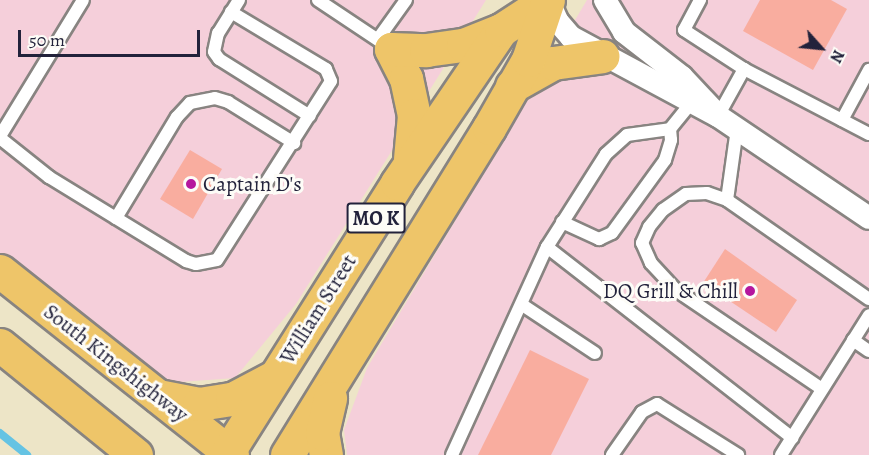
<!DOCTYPE html>
<html>
<head>
<meta charset="utf-8">
<style>
	body { margin:0 }
	#map { position:relative; width:869px; height:455px; overflow:hidden; background:#ede5c7; font-family:Alegreya,serif }
	div>[style] { position:absolute }
	.built>* { inset:0; background:#f5cfda }
	.stream>* { height:8px; margin:-4px; padding:0 4px; transform-origin:4px; border-radius:4px; background:#65c3e3 }
	.building>* { inset:0; background:#f9ad9f }
	.roads { filter:drop-shadow(2px 0 #888481) drop-shadow(-2px 0 #888481) drop-shadow(0 2px #888481) drop-shadow(0 -2px #888481) }
	.service>* { height:12px; margin:-6px; padding:0 6px; transform-origin:6px; border-radius:6px; background:#fff }
	.minor>* { height:22px; margin:-11px; padding:0 11px; transform-origin:11px; border-radius:11px; background:#fff }
	.primary>* { height:33px; margin:-16.5px; padding:0 16.5px; transform-origin:16.5px; border-radius:16.5px; background:#eec569 }
	.dots>* { width:16px; height:16px; translate:-50% -50%; box-sizing:border-box; border:3px solid #fdfcf7; border-radius:50% }
	span { translate:-50% -50%; white-space:nowrap; text-align:center; line-height:1.15; -webkit-text-stroke:6px #fdfcf7; paint-order:stroke }
	.shield-label span { padding:2px 4px; background:#fdfcf7; border:2px solid; border-radius:4px; -webkit-text-stroke-width:0 }
	.shield-label { font-size:20px; color:#22223b; font-weight:700 }
	.poi-label { font-size:21px; color:#22223b }
	.left { translate:0 -50%; text-align:left }
	.right { translate:-100% -50%; text-align:right }
	.street-label { font-size:21px; color:#22223b }
	.north { position:absolute; left:791px; top:18px; width:60px; height:60px; -webkit-text-stroke:4px #fdfcf7; paint-order:stroke; rotate:117deg; font-size:16px; font-weight:700; line-height:24px; text-align:center; color:#22223b }
	.north::after { content:''; display:block; margin:auto; width:21px; height:27px; background:#22223b; clip-path:polygon(50% 0,100% 100%,50% 72%,0 100%) }
	.scale { position:absolute; left:18px; top:30px; width:182px; height:27px; box-sizing:border-box; border:3px solid #22223b; border-top:0; padding-left:8px; font-size:18px; line-height:21px; white-space:nowrap; color:#22223b; -webkit-text-stroke:4px #fdfcf7; paint-order:stroke }
</style>
</head>
<body>
<div id="map">
	<div class="built">
		<i style="clip-path:polygon(0 0,486px 0,296px 304px,235px 378px,167px 383px,0 255px)"></i>
		<i style="clip-path:polygon(587px 0,869px 0,869px 455px,347px 455px,344px 430px,367px 368px)"></i>
	</div>
	<div class="stream">
		<i style="left:0;top:433px;width:35px;rotate:39deg"></i>
	</div>
	<div class="building">
		<i style="clip-path:polygon(760px 0,831px 0,847px 9px,813px 70px,743px 31px)"></i>
		<i style="clip-path:polygon(190px 150px,222px 169px,193px 219px,160px 199px)"></i>
		<i style="clip-path:polygon(725px 249px,797px 300px,776px 332px,703px 283px)"></i>
		<i style="clip-path:polygon(530px 350px,589px 379px,551px 455px,478px 455px)"></i>
	</div>
	<div class="roads">
		<div class="service">
			<i style="left:239px;top:0;width:39px;rotate:122deg"></i>
			<i style="left:218px;top:33px;width:19px;rotate:102deg"></i>
			<i style="left:214px;top:52px;width:9px;rotate:54deg"></i>
			<i style="left:219px;top:59px;width:107px;rotate:32.1deg"></i>
			<i style="left:318px;top:0;width:87px;rotate:33.7deg"></i>
			<i style="left:700px;top:0;width:34px;rotate:118deg"></i>
			<i style="left:684px;top:30px;width:72px;rotate:33deg"></i>
			<i style="left:744px;top:69px;width:141px;rotate:27.5deg"></i>
			<i style="left:378px;top:39px;width:48px;rotate:-54.3deg"></i>
			<i style="left:718px;top:116px;width:54px;rotate:-61deg"></i>
			<i style="left:842px;top:120px;width:57px;rotate:-61.6deg"></i>
			<i style="left:0;top:136px;width:159px;rotate:-58.6deg"></i>
			<i style="left:0;top:138px;width:63px;rotate:38.5deg"></i>
			<i style="left:49px;top:177px;width:161px;rotate:31.5deg"></i>
			<i style="left:186px;top:261px;width:10px;rotate:17deg"></i>
			<i style="left:196px;top:264px;width:21px;rotate:-11deg"></i>
			<i style="left:217px;top:260px;width:212px;rotate:-57.5deg"></i>
			<i style="left:331px;top:81px;width:13px;rotate:-113deg"></i>
			<i style="left:326px;top:69px;width:111px;rotate:-149deg"></i>
			<i style="left:727px;top:200px;width:72px;rotate:-82deg"></i>
			<i style="left:116px;top:218px;width:118px;rotate:-58.9deg"></i>
			<i style="left:177px;top:117px;width:19px;rotate:-47deg"></i>
			<i style="left:190px;top:103px;width:25px;rotate:-11deg"></i>
			<i style="left:215px;top:98px;width:14px;rotate:17deg"></i>
			<i style="left:228px;top:102px;width:78px;rotate:31.8deg"></i>
			<i style="left:562px;top:222px;width:41px;rotate:24.7deg"></i>
			<i style="left:599px;top:239px;width:14px;rotate:-25deg"></i>
			<i style="left:612px;top:233px;width:90px;rotate:-54deg"></i>
			<i style="left:665px;top:160px;width:21px;rotate:-73deg"></i>
			<i style="left:671px;top:140px;width:11px;rotate:-95deg"></i>
			<i style="left:547px;top:247px;width:311px;rotate:37.9deg"></i>
			<i style="left:524px;top:306px;width:85px;rotate:33.5deg"></i>
			<i style="left:853px;top:340px;width:19px;rotate:35deg"></i>
			<i style="left:822px;top:389px;width:176px;rotate:-145.9deg"></i>
			<i style="left:676px;top:290px;width:37px;rotate:-133deg"></i>
			<i style="left:651px;top:263px;width:22px;rotate:-114deg"></i>
			<i style="left:642px;top:243px;width:17px;rotate:-66deg"></i>
			<i style="left:649px;top:227px;width:22px;rotate:-51deg"></i>
			<i style="left:663px;top:210px;width:28px;rotate:-35deg"></i>
			<i style="left:686px;top:194px;width:21px;rotate:-3deg"></i>
			<i style="left:707px;top:193px;width:21px;rotate:19deg"></i>
			<i style="left:727px;top:200px;width:173px;rotate:34.9deg"></i>
			<i style="left:452px;top:455px;width:229px;rotate:-65.5deg"></i>
			<i style="left:547px;top:247px;width:110px;rotate:-57.6deg"></i>
			<i style="left:606px;top:154px;width:28px;rotate:-42deg"></i>
			<i style="left:627px;top:135px;width:43px;rotate:-7.9deg"></i>
			<i style="left:670px;top:129px;width:32px;rotate:-51deg"></i>
			<i style="left:612px;top:455px;width:52px;rotate:-55.1deg"></i>
			<i style="left:642px;top:412px;width:17px;rotate:-28deg"></i>
			<i style="left:657px;top:404px;width:96px;rotate:32.2deg"></i>
			<i style="left:781px;top:455px;width:165px;rotate:-57.8deg"></i>
		</div>
		<div class="minor">
			<i style="left:548px;top:0;width:24px;rotate:66deg"></i>
			<i style="left:558px;top:22px;width:20px;rotate:49deg"></i>
			<i style="left:571px;top:37px;width:167px;rotate:28.3deg"></i>
			<i style="left:718px;top:116px;width:182px;rotate:34deg"></i>
			<i style="left:605px;top:0;width:37px;rotate:59deg"></i>
			<i style="left:624px;top:32px;width:73px;rotate:37.8deg"></i>
			<i style="left:682px;top:77px;width:48px;rotate:46.7deg"></i>
		</div>
		<div class="primary">
			<i style="left:391px;top:49px;width:33px;rotate:63deg"></i>
			<i style="left:406px;top:78px;width:38px;rotate:78deg"></i>
			<i style="left:414px;top:115px;width:44px;rotate:95.2deg"></i>
			<i style="left:391px;top:49px;width:35px;rotate:2deg"></i>
			<i style="left:426px;top:50px;width:37px;rotate:-8deg"></i>
			<i style="left:463px;top:45px;width:41px;rotate:-21.5deg"></i>
			<i style="left:512px;top:86px;width:47px;rotate:-29.3deg"></i>
			<i style="left:553px;top:63px;width:50px;rotate:-8deg"></i>
			<i style="left:0;top:271px;width:296px;rotate:38.4deg"></i>
			<i style="left:0;top:345px;width:175px;rotate:39deg"></i>
			<i style="left:158px;top:396px;width:42px;rotate:11deg"></i>
			<i style="left:199px;top:404px;width:33px;rotate:-9deg"></i>
			<i style="left:232px;top:399px;width:47px;rotate:-27.6deg"></i>
			<i style="left:226px;top:455px;width:321px;rotate:-57.8deg"></i>
			<i style="left:397px;top:183px;width:185px;rotate:-55.8deg"></i>
			<i style="left:501px;top:30px;width:55px;rotate:-33.1deg"></i>
			<i style="left:287px;top:455px;width:384px;rotate:-58.3deg"></i>
			<i style="left:489px;top:128px;width:78px;rotate:-60.2deg"></i>
			<i style="left:528px;top:60px;width:63px;rotate:-71.6deg"></i>
			<i style="left:326px;top:455px;width:22px;rotate:-100deg"></i>
			<i style="left:322px;top:433px;width:36px;rotate:-77deg"></i>
		</div>
	</div>
	<div class="dots">
		<i style="left:191px;top:184px;background:#b5179e"></i>
		<i style="left:750px;top:291px;background:#b5179e"></i>
	</div>
	<div class="shield-label">
		<span style="left:376px;top:218px">MO K</span>
	</div>
	<div class="poi-label">
		<span class="left" style="left:203px;top:184px">Captain D's</span>
		<span class="right" style="left:738px;top:291px">DQ Grill &amp; Chill</span>
	</div>
	<div class="street-label">
		<span style="left:318px;top:309px;rotate:-58deg">William Street</span>
		<span style="left:116px;top:363px;rotate:38deg">South Kingshighway</span>
	</div>
	<div class="north">N</div>
	<div class="scale">50 m</div>
</div>
</body>
</html>
